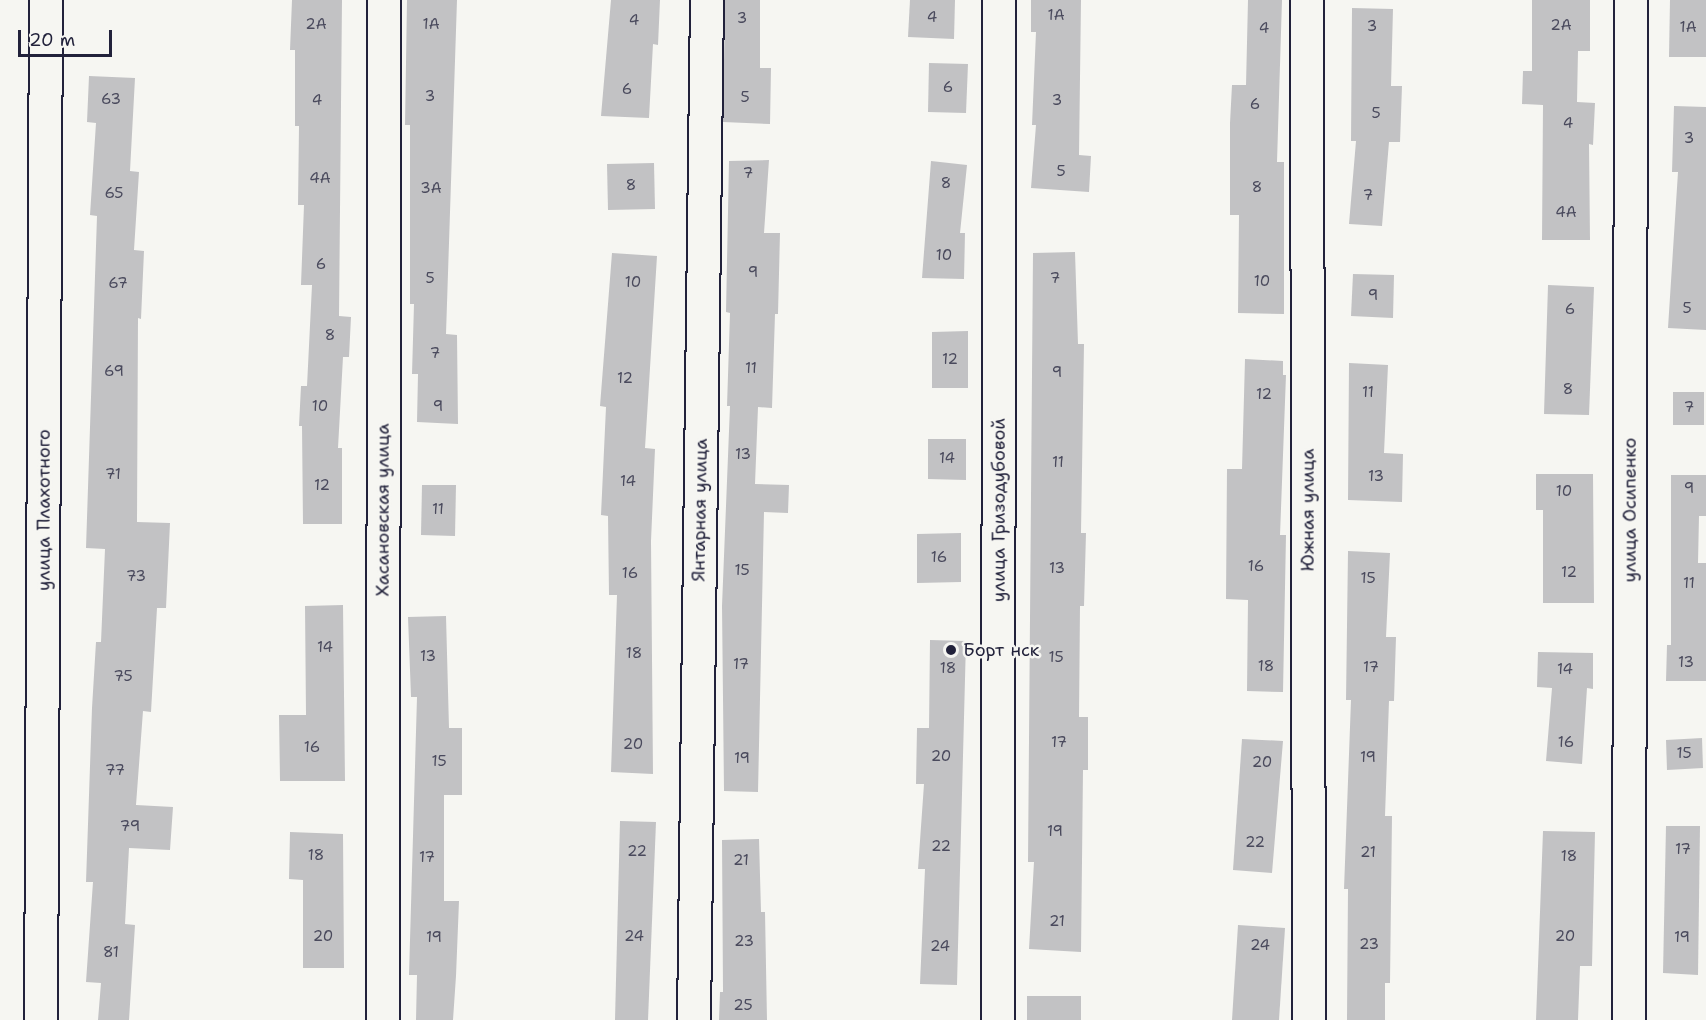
<!DOCTYPE html>
<html>
<head>
<meta charset="utf-8">
<style>
	body { margin:0 }
	#map { position:relative; width:1706px; height:1020px; overflow:hidden; background:#f6f6f2; font-family:"Shantell Sans",sans-serif }
	div>[style] { position:absolute }
	.building>* { inset:0; background:#c2c2c4 }
	.roads { filter:drop-shadow(2px 0 #22223b) drop-shadow(-2px 0 #22223b) drop-shadow(0 2px #22223b) drop-shadow(0 -2px #22223b) }
	.street>* { height:32px; margin:-16px; padding:0 16px; transform-origin:16px; border-radius:16px; background:#f6f6f2 }
	.dots>* { width:16px; height:16px; translate:-50% -50%; box-sizing:border-box; border:3px solid #f6f6f2; border-radius:50% }
	span { translate:-50% -50%; white-space:nowrap; text-align:center; line-height:1.15; -webkit-text-stroke:5px #f6f6f2; paint-order:stroke }
	.number-label { font-size:15px; color:#4a4a5d }
	.number-label span { -webkit-text-stroke-width:0 }
	.street-label { font-size:18px; color:#22223b }
	.poi-label { font-size:18px; color:#22223b }
	.left { translate:0 -50%; text-align:left }
	.scale { position:absolute; left:18px; top:30px; width:94px; height:27px; box-sizing:border-box; border:3px solid #22223b; border-top:0; padding-left:8px; font-size:18px; line-height:21px; white-space:nowrap; color:#22223b; -webkit-text-stroke:4px #f6f6f2; paint-order:stroke }
</style>
</head>
<body>
<div id="map">
	<div class="building">
		<i style="clip-path:polygon(292px 0,342px 0,339px 316px,351px 317px,349px 357px,343px 357px,338px 448px,342px 448px,342px 524px,303px 524px,302px 426px,299px 426px,301px 386px,307px 386px,312px 285px,301px 285px,304px 205px,298px 205px,299px 126px,295px 126px,295px 50px,290px 50px)"></i>
		<i style="clip-path:polygon(407px 0,457px 0,446px 334px,457px 335px,458px 424px,417px 422px,418px 374px,412px 374px,414px 304px,410px 304px,410px 125px,405px 125px)"></i>
		<i style="clip-path:polygon(611px 0,660px 0,658px 45px,653px 44px,649px 118px,601px 116px)"></i>
		<i style="clip-path:polygon(725px 0,760px 0,760px 68px,771px 68px,770px 124px,723px 122px)"></i>
		<i style="clip-path:polygon(910px 0,955px 0,954px 39px,908px 37px)"></i>
		<i style="clip-path:polygon(1031px 0,1081px 0,1079px 155px,1091px 156px,1089px 192px,1031px 188px,1036px 125px,1032px 125px,1036px 32px,1031px 32px)"></i>
		<i style="clip-path:polygon(1248px 0,1282px 0,1277px 162px,1284px 162px,1284px 314px,1238px 313px,1239px 215px,1230px 215px,1230px 123px,1232px 85px,1246px 85px)"></i>
		<i style="clip-path:polygon(1532px 0,1590px 0,1590px 51px,1578px 51px,1577px 102px,1595px 103px,1593px 145px,1589px 144px,1590px 240px,1542px 240px,1543px 105px,1522px 104px,1523px 71px,1532px 71px)"></i>
		<i style="clip-path:polygon(1670px 0,1706px 0,1706px 57px,1669px 57px)"></i>
		<i style="clip-path:polygon(1352px 8px,1393px 9px,1391px 86px,1402px 86px,1400px 142px,1389px 142px,1382px 226px,1349px 224px,1356px 141px,1351px 141px)"></i>
		<i style="clip-path:polygon(929px 63px,968px 64px,966px 113px,928px 112px)"></i>
		<i style="clip-path:polygon(89px 76px,135px 78px,130px 171px,139px 172px,134px 250px,144px 251px,141px 319px,138px 318px,137px 522px,170px 523px,166px 608px,157px 608px,151px 712px,143px 711px,136px 805px,173px 807px,170px 850px,129px 848px,125px 924px,135px 925px,129px 1020px,98px 1020px,101px 983px,86px 982px,93px 882px,86px 882px,92px 708px,96px 642px,101px 642px,105px 549px,86px 548px,97px 216px,90px 215px,96px 123px,87px 122px)"></i>
		<i style="clip-path:polygon(1674px 106px,1706px 107px,1706px 330px,1668px 328px,1678px 172px,1672px 172px)"></i>
		<i style="clip-path:polygon(769px 160px,764px 233px,780px 233px,778px 314px,775px 314px,772px 408px,758px 407px,755px 484px,789px 485px,788px 513px,764px 512px,758px 792px,724px 791px,722px 606px,730px 406px,727px 406px,730px 313px,726px 312px,729px 161px)"></i>
		<i style="clip-path:polygon(931px 161px,967px 165px,960px 233px,965px 233px,964px 279px,922px 278px)"></i>
		<i style="clip-path:polygon(654px 163px,655px 209px,608px 210px,607px 164px)"></i>
		<i style="clip-path:polygon(1075px 252px,1078px 344px,1084px 344px,1081px 533px,1086px 533px,1084px 606px,1080px 606px,1079px 717px,1088px 717px,1088px 770px,1083px 770px,1081px 952px,1029px 949px,1034px 862px,1028px 862px,1033px 253px)"></i>
		<i style="clip-path:polygon(612px 253px,657px 256px,645px 448px,655px 449px,651px 541px,653px 774px,611px 772px,617px 595px,609px 595px,608px 516px,601px 515px,606px 407px,600px 406px)"></i>
		<i style="clip-path:polygon(1353px 274px,1394px 275px,1393px 318px,1351px 316px)"></i>
		<i style="clip-path:polygon(1548px 285px,1594px 287px,1589px 415px,1544px 414px)"></i>
		<i style="clip-path:polygon(968px 331px,968px 388px,932px 388px,932px 332px)"></i>
		<i style="clip-path:polygon(1245px 359px,1283px 361px,1283px 375px,1286px 375px,1280px 535px,1286px 535px,1283px 692px,1247px 691px,1248px 600px,1226px 599px,1227px 469px,1242px 469px)"></i>
		<i style="clip-path:polygon(1349px 363px,1388px 365px,1384px 453px,1403px 454px,1402px 502px,1348px 500px)"></i>
		<i style="clip-path:polygon(1673px 392px,1704px 392px,1704px 425px,1673px 425px)"></i>
		<i style="clip-path:polygon(928px 439px,966px 439px,966px 480px,928px 479px)"></i>
		<i style="clip-path:polygon(1536px 474px,1593px 474px,1594px 603px,1543px 603px,1543px 510px,1536px 510px)"></i>
		<i style="clip-path:polygon(1671px 475px,1706px 475px,1706px 516px,1699px 516px,1698px 563px,1706px 563px,1706px 681px,1666px 681px,1667px 645px,1671px 645px)"></i>
		<i style="clip-path:polygon(422px 485px,456px 485px,455px 536px,421px 535px)"></i>
		<i style="clip-path:polygon(961px 533px,961px 582px,917px 583px,917px 534px)"></i>
		<i style="clip-path:polygon(1348px 551px,1390px 553px,1386px 637px,1396px 637px,1394px 701px,1389px 701px,1385px 816px,1392px 816px,1390px 983px,1385px 983px,1385px 1020px,1347px 1020px,1348px 889px,1344px 889px,1351px 700px,1346px 700px)"></i>
		<i style="clip-path:polygon(343px 605px,345px 781px,280px 781px,279px 715px,306px 715px,305px 606px)"></i>
		<i style="clip-path:polygon(446px 616px,449px 728px,462px 728px,462px 795px,444px 795px,444px 901px,459px 901px,456px 976px,453px 1020px,416px 1020px,417px 975px,409px 975px,417px 697px,411px 697px,408px 617px)"></i>
		<i style="clip-path:polygon(930px 640px,966px 641px,957px 985px,920px 984px,925px 869px,918px 869px,924px 784px,916px 784px,917px 728px,929px 728px)"></i>
		<i style="clip-path:polygon(1538px 652px,1593px 653px,1593px 689px,1587px 688px,1582px 764px,1546px 761px,1552px 688px,1537px 687px)"></i>
		<i style="clip-path:polygon(1702px 738px,1703px 768px,1667px 770px,1666px 740px)"></i>
		<i style="clip-path:polygon(1242px 739px,1283px 741px,1272px 873px,1233px 870px)"></i>
		<i style="clip-path:polygon(620px 821px,656px 822px,648px 1020px,615px 1020px)"></i>
		<i style="clip-path:polygon(1666px 826px,1700px 826px,1698px 975px,1663px 973px)"></i>
		<i style="clip-path:polygon(1543px 831px,1595px 832px,1592px 966px,1580px 966px,1578px 1020px,1536px 1020px)"></i>
		<i style="clip-path:polygon(290px 832px,343px 834px,344px 968px,303px 968px,303px 880px,289px 879px)"></i>
		<i style="clip-path:polygon(759px 839px,761px 912px,765px 912px,767px 1020px,719px 1020px,720px 992px,723px 992px,722px 840px)"></i>
		<i style="clip-path:polygon(1238px 925px,1285px 928px,1279px 1020px,1232px 1020px)"></i>
		<i style="clip-path:polygon(1027px 996px,1081px 996px,1081px 1020px,1027px 1020px)"></i>
	</div>
	<div class="roads">
		<div class="street">
			<i style="left:1307px;top:0;width:1020px;rotate:89.89deg"></i>
			<i style="left:41px;top:1020px;width:1020px;rotate:-89.72deg"></i>
			<i style="left:383px;top:1020px;width:1020px;rotate:-89.94deg"></i>
			<i style="left:694px;top:1020px;width:1020px;rotate:-89.27deg"></i>
			<i style="left:998px;top:1020px;width:1020px;rotate:-89.94deg"></i>
			<i style="left:1629px;top:1020px;width:1020px;rotate:-89.89deg"></i>
		</div>
	</div>
	<div class="dots">
		<i style="left:951px;top:650px;background:#22223b"></i>
	</div>
	<div class="number-label">
		<span style="left:1056px;top:16px">1А</span>
		<span style="left:932px;top:18px">4</span>
		<span style="left:742px;top:19px">3</span>
		<span style="left:634px;top:21px">4</span>
		<span style="left:316px;top:25px">2А</span>
		<span style="left:431px;top:25px">1А</span>
		<span style="left:1561px;top:26px">2А</span>
		<span style="left:1372px;top:27px">3</span>
		<span style="left:1688px;top:28px">1А</span>
		<span style="left:1264px;top:29px">4</span>
		<span style="left:948px;top:88px">6</span>
		<span style="left:627px;top:90px">6</span>
		<span style="left:430px;top:97px">3</span>
		<span style="left:745px;top:98px">5</span>
		<span style="left:111px;top:100px">63</span>
		<span style="left:317px;top:101px">4</span>
		<span style="left:1057px;top:101px">3</span>
		<span style="left:1255px;top:105px">6</span>
		<span style="left:1376px;top:114px">5</span>
		<span style="left:1568px;top:124px">4</span>
		<span style="left:1689px;top:139px">3</span>
		<span style="left:1061px;top:172px">5</span>
		<span style="left:748px;top:174px">7</span>
		<span style="left:320px;top:179px">4А</span>
		<span style="left:946px;top:184px">8</span>
		<span style="left:631px;top:186px">8</span>
		<span style="left:1257px;top:188px">8</span>
		<span style="left:431px;top:189px">3А</span>
		<span style="left:114px;top:194px">65</span>
		<span style="left:1368px;top:196px">7</span>
		<span style="left:1566px;top:213px">4А</span>
		<span style="left:944px;top:256px">10</span>
		<span style="left:321px;top:265px">6</span>
		<span style="left:753px;top:273px">9</span>
		<span style="left:430px;top:279px">5</span>
		<span style="left:1055px;top:279px">7</span>
		<span style="left:1262px;top:282px">10</span>
		<span style="left:633px;top:283px">10</span>
		<span style="left:118px;top:284px">67</span>
		<span style="left:1373px;top:296px">9</span>
		<span style="left:1687px;top:309px">5</span>
		<span style="left:1570px;top:310px">6</span>
		<span style="left:330px;top:336px">8</span>
		<span style="left:435px;top:354px">7</span>
		<span style="left:950px;top:360px">12</span>
		<span style="left:751px;top:369px">11</span>
		<span style="left:114px;top:372px">69</span>
		<span style="left:1057px;top:373px">9</span>
		<span style="left:625px;top:379px">12</span>
		<span style="left:1568px;top:390px">8</span>
		<span style="left:1368px;top:393px">11</span>
		<span style="left:1264px;top:395px">12</span>
		<span style="left:320px;top:407px">10</span>
		<span style="left:438px;top:407px">9</span>
		<span style="left:1689px;top:408px">7</span>
		<span style="left:743px;top:455px">13</span>
		<span style="left:947px;top:459px">14</span>
		<span style="left:1058px;top:463px">11</span>
		<span style="left:113px;top:475px">71</span>
		<span style="left:1376px;top:477px">13</span>
		<span style="left:628px;top:482px">14</span>
		<span style="left:322px;top:486px">12</span>
		<span style="left:1689px;top:489px">9</span>
		<span style="left:1564px;top:492px">10</span>
		<span style="left:438px;top:510px">11</span>
		<span style="left:939px;top:558px">16</span>
		<span style="left:1256px;top:567px">16</span>
		<span style="left:1057px;top:569px">13</span>
		<span style="left:742px;top:571px">15</span>
		<span style="left:1569px;top:573px">12</span>
		<span style="left:630px;top:574px">16</span>
		<span style="left:136px;top:577px">73</span>
		<span style="left:1368px;top:579px">15</span>
		<span style="left:1689px;top:584px">11</span>
		<span style="left:325px;top:648px">14</span>
		<span style="left:634px;top:654px">18</span>
		<span style="left:428px;top:657px">13</span>
		<span style="left:1056px;top:658px">15</span>
		<span style="left:1686px;top:663px">13</span>
		<span style="left:741px;top:665px">17</span>
		<span style="left:1266px;top:667px">18</span>
		<span style="left:1371px;top:668px">17</span>
		<span style="left:948px;top:669px">18</span>
		<span style="left:1565px;top:670px">14</span>
		<span style="left:123px;top:677px">75</span>
		<span style="left:1059px;top:743px">17</span>
		<span style="left:1566px;top:743px">16</span>
		<span style="left:633px;top:745px">20</span>
		<span style="left:312px;top:748px">16</span>
		<span style="left:1684px;top:754px">15</span>
		<span style="left:941px;top:757px">20</span>
		<span style="left:1368px;top:758px">19</span>
		<span style="left:742px;top:759px">19</span>
		<span style="left:439px;top:762px">15</span>
		<span style="left:1262px;top:763px">20</span>
		<span style="left:115px;top:771px">77</span>
		<span style="left:130px;top:827px">79</span>
		<span style="left:1055px;top:832px">19</span>
		<span style="left:1255px;top:843px">22</span>
		<span style="left:941px;top:847px">22</span>
		<span style="left:1683px;top:850px">17</span>
		<span style="left:637px;top:852px">22</span>
		<span style="left:1368px;top:853px">21</span>
		<span style="left:316px;top:856px">18</span>
		<span style="left:1569px;top:857px">18</span>
		<span style="left:427px;top:858px">17</span>
		<span style="left:741px;top:861px">21</span>
		<span style="left:1057px;top:922px">21</span>
		<span style="left:323px;top:937px">20</span>
		<span style="left:634px;top:937px">24</span>
		<span style="left:1565px;top:937px">20</span>
		<span style="left:434px;top:938px">19</span>
		<span style="left:1682px;top:938px">19</span>
		<span style="left:744px;top:942px">23</span>
		<span style="left:1369px;top:945px">23</span>
		<span style="left:1260px;top:946px">24</span>
		<span style="left:940px;top:947px">24</span>
		<span style="left:111px;top:953px">81</span>
		<span style="left:743px;top:1006px">25</span>
	</div>
	<div class="street-label">
		<span style="left:44px;top:510px;rotate:-90deg">улица Плахотного</span>
		<span style="left:383px;top:510px;rotate:-90deg">Хасановская улица</span>
		<span style="left:700px;top:510px;rotate:-89deg">Янтарная улица</span>
		<span style="left:999px;top:510px;rotate:-90deg">улица Гризодубовой</span>
		<span style="left:1308px;top:510px;rotate:-90deg">Южная улица</span>
		<span style="left:1630px;top:510px;rotate:-90deg">улица Осипенко</span>
	</div>
	<div class="poi-label">
		<span class="left" style="left:963px;top:650px">Борт нск</span>
	</div>
	<div class="scale">20 m</div>
</div>
</body>
</html>
